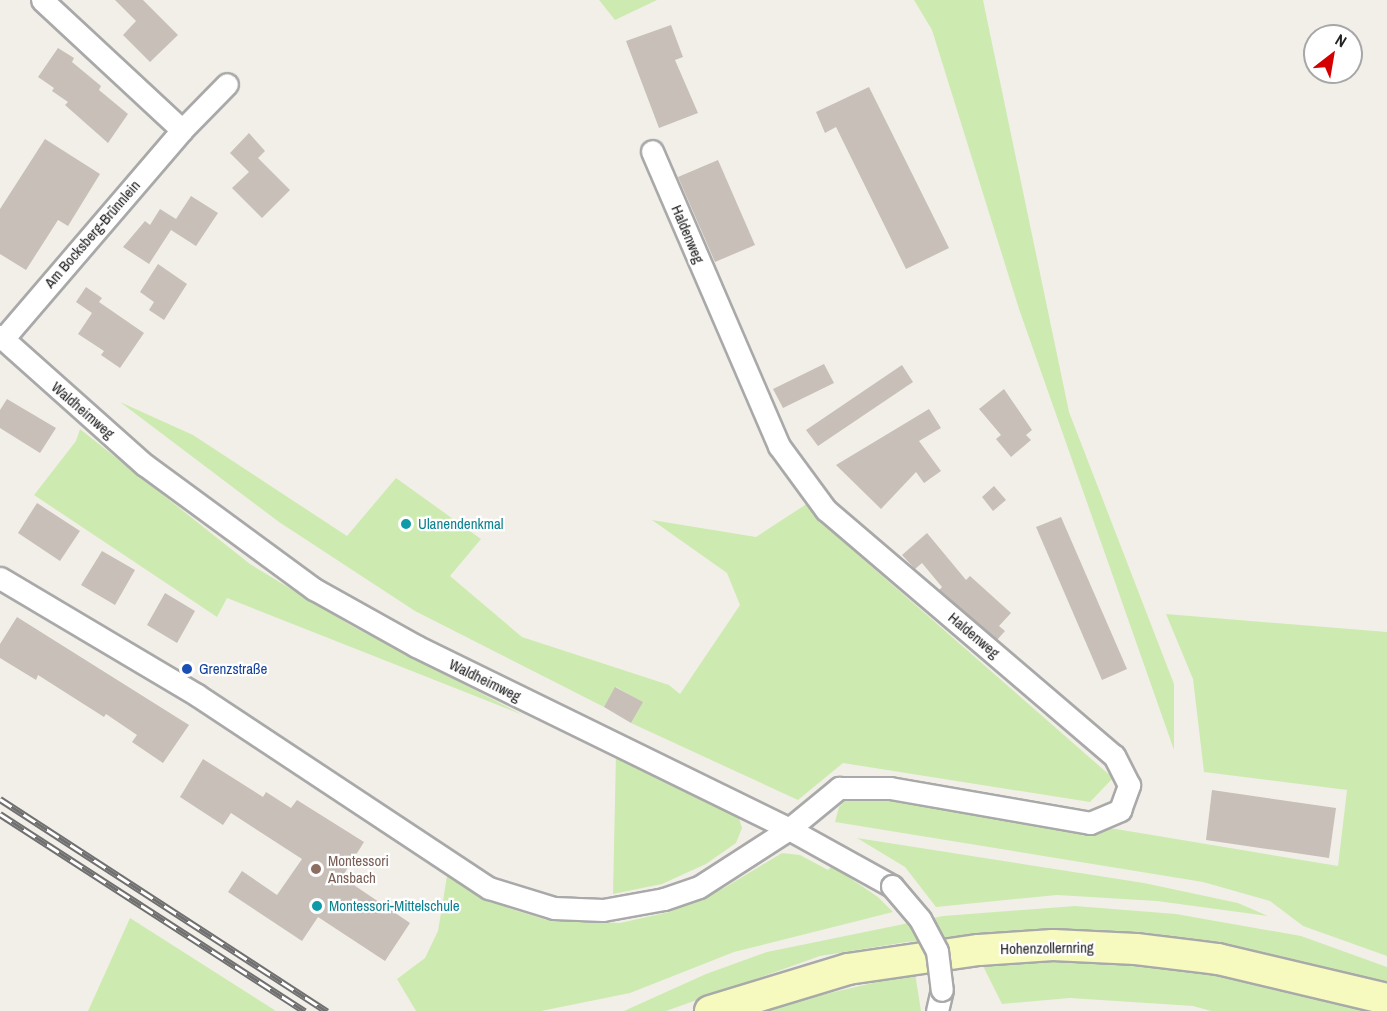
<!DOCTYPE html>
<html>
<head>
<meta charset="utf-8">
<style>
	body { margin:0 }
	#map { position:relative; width:1387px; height:1011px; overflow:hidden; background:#f2efe9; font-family:"Archivo Narrow",sans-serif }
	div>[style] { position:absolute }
	.grass>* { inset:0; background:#cdebb0 }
	.building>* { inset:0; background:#c7bfb8 }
	.roads { filter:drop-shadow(2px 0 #a9a9a9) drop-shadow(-2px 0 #a9a9a9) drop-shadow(0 2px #a9a9a9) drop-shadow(0 -2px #a9a9a9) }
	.minor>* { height:21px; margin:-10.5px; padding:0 10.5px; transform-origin:10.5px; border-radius:10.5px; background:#fff }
	.secondary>* { height:30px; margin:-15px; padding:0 15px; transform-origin:15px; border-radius:15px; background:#f7fabf }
	.rail>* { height:7px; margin-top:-3.5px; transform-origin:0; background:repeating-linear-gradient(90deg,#fff 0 14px,#707070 0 28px); box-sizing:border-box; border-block:2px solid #707070 }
	.bridges { filter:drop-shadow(2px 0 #a9a9a9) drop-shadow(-2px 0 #a9a9a9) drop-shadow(0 2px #a9a9a9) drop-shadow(0 -2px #a9a9a9) }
	.minor-bridge>* { height:21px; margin:-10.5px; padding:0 10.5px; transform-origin:10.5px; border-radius:10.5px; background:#fff }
	.dots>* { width:16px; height:16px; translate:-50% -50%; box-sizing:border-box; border:3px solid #fff; border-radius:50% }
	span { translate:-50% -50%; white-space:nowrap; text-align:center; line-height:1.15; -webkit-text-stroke:4.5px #fff; paint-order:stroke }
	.street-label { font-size:15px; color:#222 }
	.culture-label { font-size:15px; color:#0d838f }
	.left { translate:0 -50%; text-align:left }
	.transit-label { font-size:15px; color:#164399 }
	.education-label { font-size:15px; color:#785e54 }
	.north { position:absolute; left:1303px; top:24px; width:60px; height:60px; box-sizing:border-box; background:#fff; border:2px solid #a7a7a7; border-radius:50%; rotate:31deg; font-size:16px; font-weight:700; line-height:24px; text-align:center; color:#222 }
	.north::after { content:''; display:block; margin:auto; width:21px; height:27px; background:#d40000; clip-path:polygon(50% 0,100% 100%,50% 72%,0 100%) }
</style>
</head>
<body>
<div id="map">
	<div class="grass">
		<i style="clip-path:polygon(599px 0,657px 0,615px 20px)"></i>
		<i style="clip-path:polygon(914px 0,983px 0,1069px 412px,1174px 684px,1174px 750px,1019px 309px,932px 30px)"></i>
		<i style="clip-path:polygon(120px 402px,193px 435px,347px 536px,396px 478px,481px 539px,450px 576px,522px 637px,669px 685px,680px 694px,740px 605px,727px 573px,652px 520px,756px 537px,808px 503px,823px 524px,1113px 778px,1090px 802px,843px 763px,798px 800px,631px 723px,642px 702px,616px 687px,604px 707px,415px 611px,279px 522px)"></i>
		<i style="clip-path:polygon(80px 429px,250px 564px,352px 626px,523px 715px,227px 598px,217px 617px,34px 495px,76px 441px)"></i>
		<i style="clip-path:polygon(1166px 614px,1387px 632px,1387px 956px,1303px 926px,1270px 901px,1203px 882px,835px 822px,839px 807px,850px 796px,873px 796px,1050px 827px,1116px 829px,1338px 866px,1347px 790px,1204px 772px,1193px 679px)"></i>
		<i style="clip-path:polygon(616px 753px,738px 815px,742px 828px,736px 843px,706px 864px,662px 884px,613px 894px)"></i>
		<i style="clip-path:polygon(857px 838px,1144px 883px,1238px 903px,1268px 916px,1157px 901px,1057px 895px,936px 907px,905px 867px)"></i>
		<i style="clip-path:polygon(782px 853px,800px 855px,828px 870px,832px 866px,878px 897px,893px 912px,734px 952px,630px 993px,541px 1011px,416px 1011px,397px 979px,425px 958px,438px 931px,447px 876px,511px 909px,547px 920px,620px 923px,669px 912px,724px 888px)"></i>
		<i style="clip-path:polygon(1075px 906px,1176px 914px,1301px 936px,1387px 967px,1387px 984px,1231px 945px,1142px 932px,1051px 929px,907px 942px,820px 956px,666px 1011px,624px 1011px,706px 974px,767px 952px,943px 916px)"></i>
		<i style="clip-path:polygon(130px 918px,276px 1011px,88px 1011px)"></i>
		<i style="clip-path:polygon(1074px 956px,1168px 962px,1383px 1011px,1211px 1011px,1193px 1006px,1070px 998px,1002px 1004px,982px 964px)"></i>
		<i style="clip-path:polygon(915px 973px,921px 1011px,768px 1011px,779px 1005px)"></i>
	</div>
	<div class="building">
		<i style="clip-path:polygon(115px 0,143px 0,178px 35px,150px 62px,123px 35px,136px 21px)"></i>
		<i style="clip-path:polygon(671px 25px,683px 57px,675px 60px,698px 113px,659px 128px,626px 41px)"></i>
		<i style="clip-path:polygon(58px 48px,74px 58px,72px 62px,101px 86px,99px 90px,128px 114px,108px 143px,65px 105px,68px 102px,52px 91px,54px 88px,38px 77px)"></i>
		<i style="clip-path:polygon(869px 87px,949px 248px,906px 269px,836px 127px,825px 133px,816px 112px)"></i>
		<i style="clip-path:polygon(249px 133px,265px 151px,258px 158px,290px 190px,262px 218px,232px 188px,249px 172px,230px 153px)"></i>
		<i style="clip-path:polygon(45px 139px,100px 174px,68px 226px,58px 220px,26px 270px,0 254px,0 209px)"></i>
		<i style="clip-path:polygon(718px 160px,755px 245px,715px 262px,678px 177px)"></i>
		<i style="clip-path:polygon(191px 196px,218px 213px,196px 246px,171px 230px,149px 264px,123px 247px,145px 221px,150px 225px,160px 209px,176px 219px)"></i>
		<i style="clip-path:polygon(158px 264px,187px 284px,164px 320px,149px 310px,154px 302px,140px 292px)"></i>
		<i style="clip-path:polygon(86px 287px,102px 298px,99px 302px,144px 333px,120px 368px,101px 355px,104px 351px,78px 334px,92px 313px,76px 302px)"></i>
		<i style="clip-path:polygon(824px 364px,834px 383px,783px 408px,773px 389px)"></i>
		<i style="clip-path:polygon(902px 365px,913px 382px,818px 446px,806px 430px)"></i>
		<i style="clip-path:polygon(1004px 389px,1032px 430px,1026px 435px,1031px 440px,1011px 457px,996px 439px,1001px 435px,979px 409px)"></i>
		<i style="clip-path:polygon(7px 399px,56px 428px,40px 453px,0 428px,0 410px)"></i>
		<i style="clip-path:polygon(929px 409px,941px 428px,919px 441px,941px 471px,924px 483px,916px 472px,881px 509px,836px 465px)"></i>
		<i style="clip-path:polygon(994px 486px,1006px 500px,993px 511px,982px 497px)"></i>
		<i style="clip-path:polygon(37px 503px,80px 531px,60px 561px,18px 533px)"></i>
		<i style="clip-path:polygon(1061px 517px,1127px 669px,1102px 680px,1036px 527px)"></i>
		<i style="clip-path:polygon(927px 533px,966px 580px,970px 576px,1011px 613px,999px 626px,1005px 631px,997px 640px,939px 590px,942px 587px,922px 563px,915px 569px,902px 555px)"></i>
		<i style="clip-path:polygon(102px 551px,135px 570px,115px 605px,81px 585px)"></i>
		<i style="clip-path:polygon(165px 593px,195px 611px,177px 643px,147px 625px)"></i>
		<i style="clip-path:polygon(17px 617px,189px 725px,163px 763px,132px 742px,137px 735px,106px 714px,104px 717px,38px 675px,36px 680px,0 658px,0 644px)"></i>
		<i style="clip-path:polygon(615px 687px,643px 702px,631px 723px,604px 707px)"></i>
		<i style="clip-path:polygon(203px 759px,263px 797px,266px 792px,291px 808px,297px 800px,364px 842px,342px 877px,410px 923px,385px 961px,318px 917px,302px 941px,228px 892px,242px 871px,277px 895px,302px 859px,231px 813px,223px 825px,180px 797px)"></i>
		<i style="clip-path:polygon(1212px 790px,1336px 808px,1329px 858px,1206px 840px)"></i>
	</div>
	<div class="roads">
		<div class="minor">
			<i style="left:182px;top:130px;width:64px;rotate:-45.6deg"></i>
			<i style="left:0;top:336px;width:194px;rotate:41.7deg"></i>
			<i style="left:145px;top:465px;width:210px;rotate:36.3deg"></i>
			<i style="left:314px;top:589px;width:117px;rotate:29.2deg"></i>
			<i style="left:416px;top:646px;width:415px;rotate:26.1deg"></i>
			<i style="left:789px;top:829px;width:118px;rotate:29deg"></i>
			<i style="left:3px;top:339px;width:275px;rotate:-49.4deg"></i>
			<i style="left:182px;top:130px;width:191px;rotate:-137.1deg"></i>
			<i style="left:0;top:578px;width:229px;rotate:30.7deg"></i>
			<i style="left:197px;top:695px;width:350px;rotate:33.5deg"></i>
			<i style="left:489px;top:888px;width:68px;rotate:17.1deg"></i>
			<i style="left:554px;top:908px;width:49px;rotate:2.3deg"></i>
			<i style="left:603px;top:910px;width:62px;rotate:-10.2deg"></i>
			<i style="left:664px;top:899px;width:37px;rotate:-19deg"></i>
			<i style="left:699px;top:887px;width:107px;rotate:-32.8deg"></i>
			<i style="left:789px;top:829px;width:65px;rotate:-39.4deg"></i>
			<i style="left:839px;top:788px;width:51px"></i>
			<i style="left:890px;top:788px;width:203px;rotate:9.9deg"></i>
			<i style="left:1090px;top:823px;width:33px;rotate:-23deg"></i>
			<i style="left:1120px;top:810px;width:27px;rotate:-70deg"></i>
			<i style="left:1129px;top:785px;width:33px;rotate:-117deg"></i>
			<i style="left:1114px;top:756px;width:379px;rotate:-139.5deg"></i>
			<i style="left:826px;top:510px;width:79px;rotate:-126.3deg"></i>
			<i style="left:779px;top:446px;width:321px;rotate:-113.3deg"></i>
			<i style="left:937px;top:1011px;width:22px;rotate:-77deg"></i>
		</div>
		<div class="secondary">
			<i style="left:710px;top:1011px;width:144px;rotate:-16.9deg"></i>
			<i style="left:848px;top:969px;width:132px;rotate:-8.3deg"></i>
			<i style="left:979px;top:950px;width:74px;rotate:-3.9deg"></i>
			<i style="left:1053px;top:945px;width:83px;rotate:2.8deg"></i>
			<i style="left:1136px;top:949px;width:83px;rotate:7deg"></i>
			<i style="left:1218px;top:959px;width:174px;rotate:13.3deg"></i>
		</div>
	</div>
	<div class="rail">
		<i style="left:0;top:799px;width:390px;rotate:33deg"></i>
		<i style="left:0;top:814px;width:363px;rotate:32.9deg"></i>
	</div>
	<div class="bridges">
		<div class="minor-bridge">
			<i style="left:892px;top:886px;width:43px;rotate:49.7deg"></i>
			<i style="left:920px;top:919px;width:36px;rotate:62deg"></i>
			<i style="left:937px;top:951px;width:39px;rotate:83deg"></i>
		</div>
	</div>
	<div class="dots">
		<i style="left:406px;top:524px;background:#0f9aa8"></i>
		<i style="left:187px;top:669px;background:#1a4fb4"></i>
		<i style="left:316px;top:869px;background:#8d6e63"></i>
		<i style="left:317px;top:906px;background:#0f9aa8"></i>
	</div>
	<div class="street-label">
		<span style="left:92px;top:234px;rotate:-49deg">Am Bocksberg-Brünnlein</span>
		<span style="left:688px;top:234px;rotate:67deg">Haldenweg</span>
		<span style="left:83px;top:410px;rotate:41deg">Waldheimweg</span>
		<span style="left:974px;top:635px;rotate:40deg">Haldenweg</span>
		<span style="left:485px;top:680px;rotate:26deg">Waldheimweg</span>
		<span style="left:1047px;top:948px;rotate:-1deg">Hohenzollernring</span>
	</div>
	<div class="culture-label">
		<span class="left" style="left:418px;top:524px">Ulanendenkmal</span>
		<span class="left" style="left:329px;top:906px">Montessori-Mittelschule</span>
	</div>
	<div class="transit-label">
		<span class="left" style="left:199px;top:669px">Grenzstraße</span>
	</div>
	<div class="education-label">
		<span class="left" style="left:328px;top:869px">Montessori<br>Ansbach</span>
	</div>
	<div class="north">N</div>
</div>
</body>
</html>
